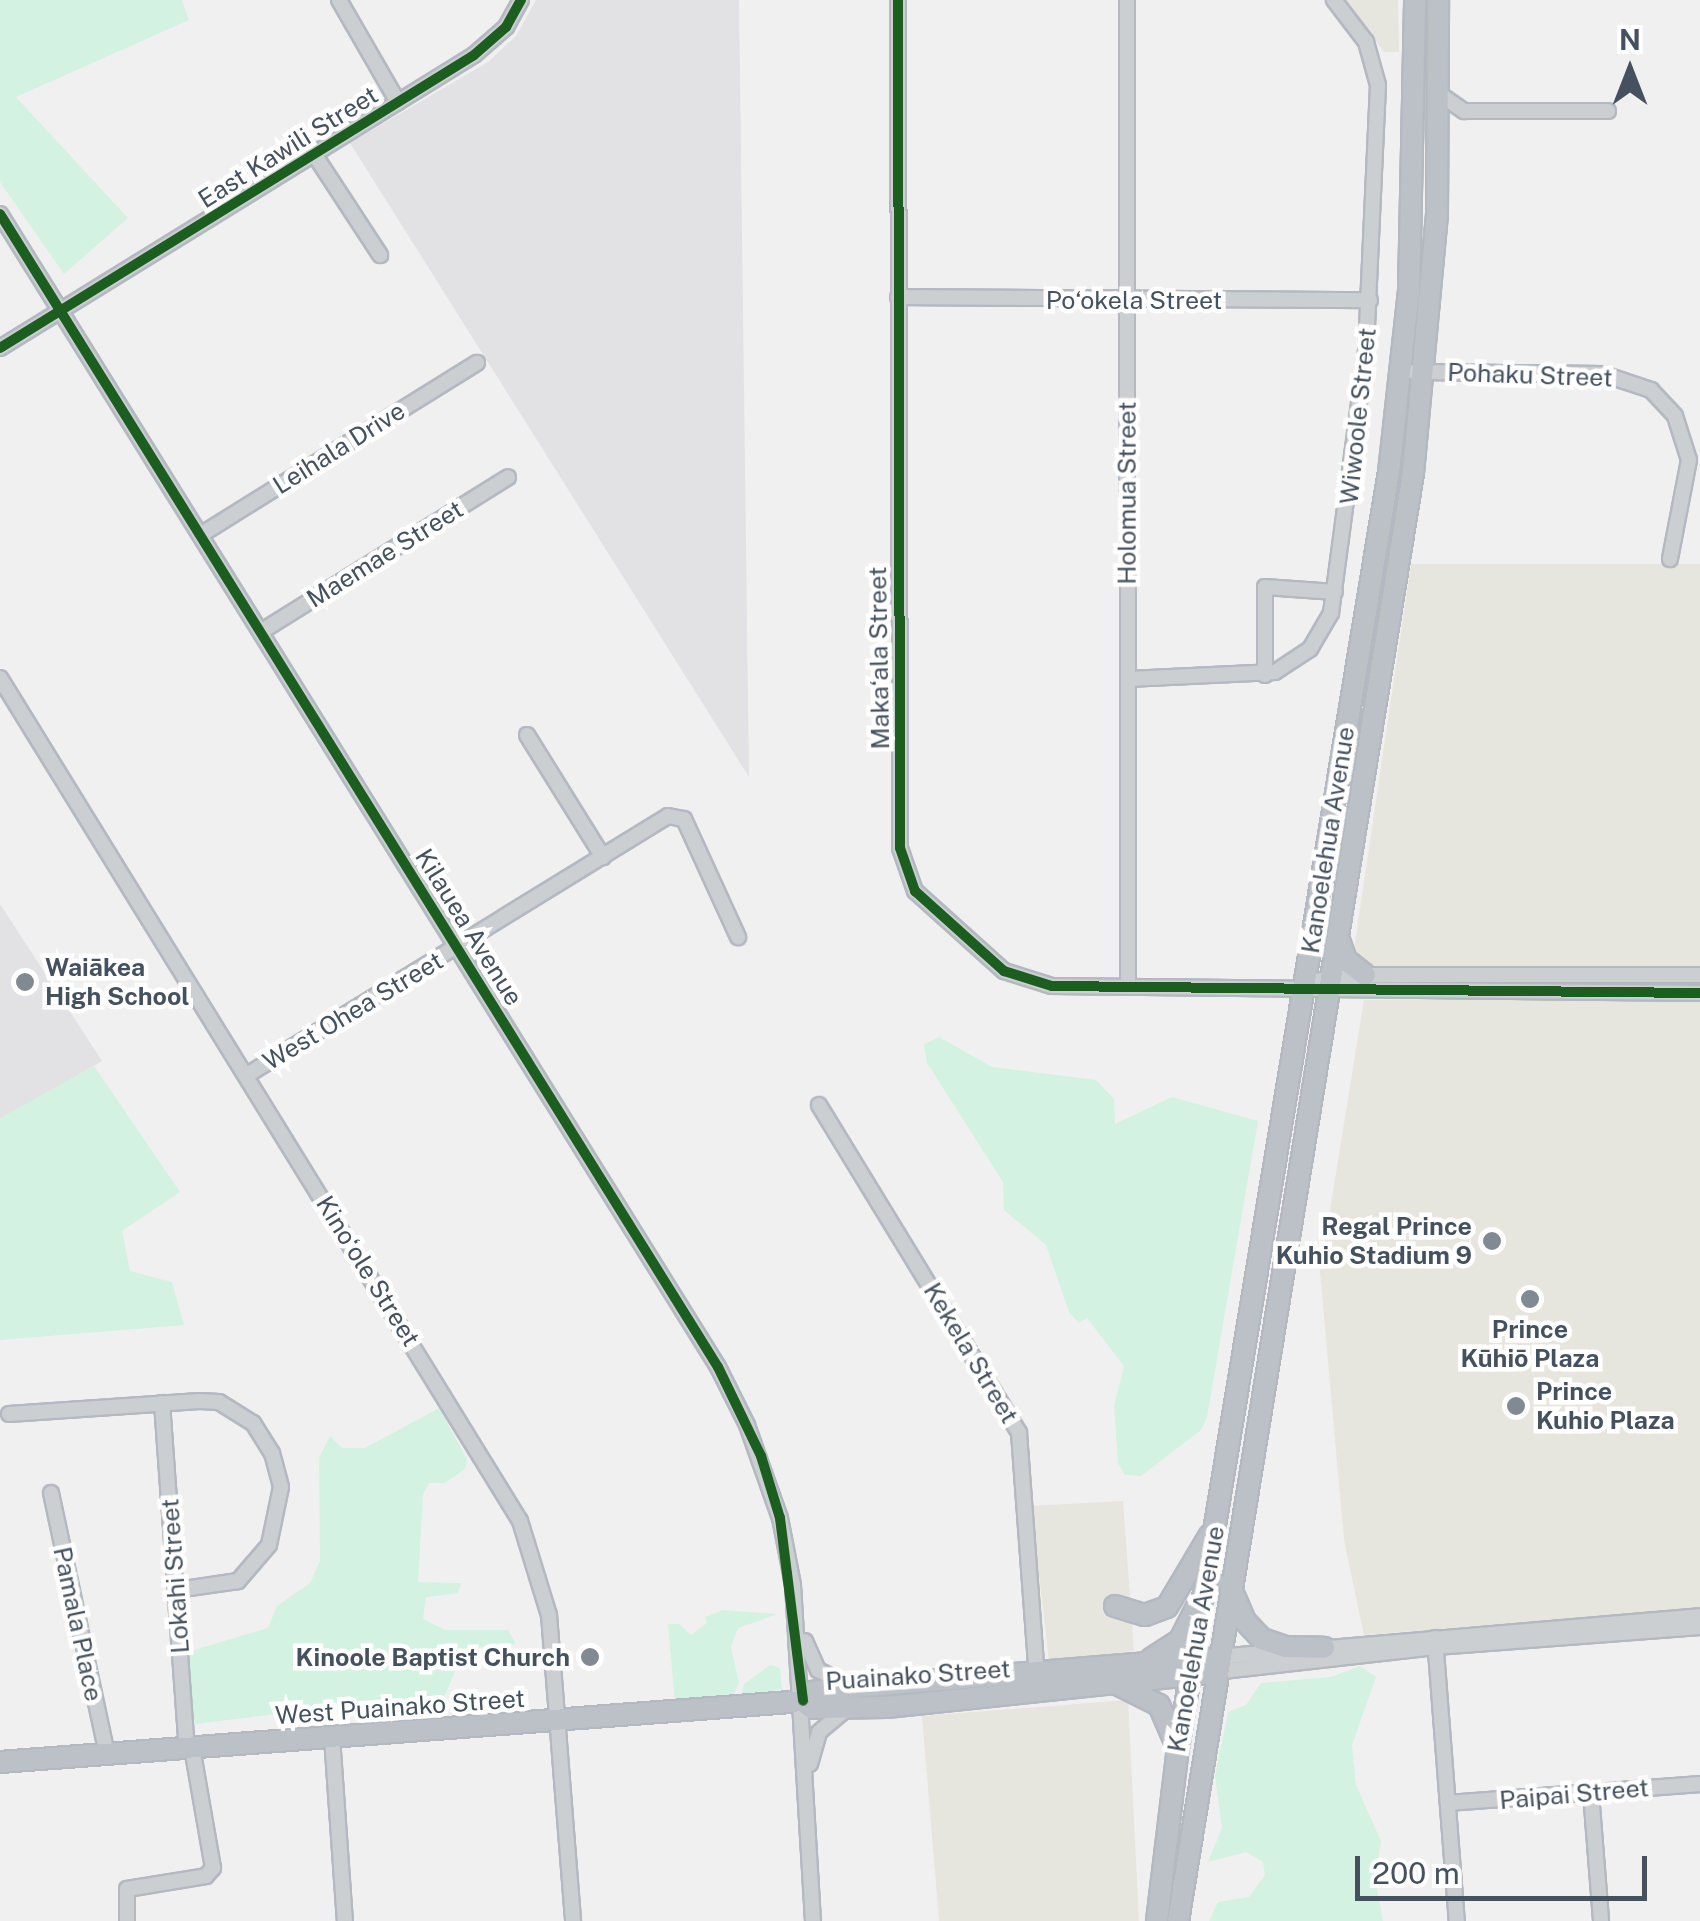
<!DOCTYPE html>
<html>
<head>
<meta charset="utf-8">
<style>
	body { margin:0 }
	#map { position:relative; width:1700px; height:1921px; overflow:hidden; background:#f1f0f0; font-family:"Public Sans",sans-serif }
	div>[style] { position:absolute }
	.commercial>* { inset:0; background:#e6e5de }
	.education>* { inset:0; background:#e2e1e3 }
	.green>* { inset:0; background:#d3f2e1 }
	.roads { filter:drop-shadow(2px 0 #b4b9c1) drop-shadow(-2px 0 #b4b9c1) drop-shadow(0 2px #b4b9c1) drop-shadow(0 -2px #b4b9c1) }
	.minor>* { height:14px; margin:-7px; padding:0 7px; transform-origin:7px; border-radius:7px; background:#cccfd1 }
	.highway>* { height:20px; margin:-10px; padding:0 10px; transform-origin:10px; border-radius:10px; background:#bcc1c8 }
	.cycleway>* { height:10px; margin:-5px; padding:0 5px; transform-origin:5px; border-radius:5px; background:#1b5e20 }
	.dots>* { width:28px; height:28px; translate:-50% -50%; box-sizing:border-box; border:5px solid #fff; border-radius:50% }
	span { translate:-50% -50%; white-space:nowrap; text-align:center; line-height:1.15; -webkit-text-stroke:9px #fff; paint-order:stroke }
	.street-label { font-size:25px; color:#45515f }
	.poi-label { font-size:25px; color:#45515f; font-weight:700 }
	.left { translate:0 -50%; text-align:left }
	.right { translate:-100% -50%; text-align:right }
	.north { position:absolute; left:1580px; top:20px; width:100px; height:100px; -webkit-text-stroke:8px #fff; paint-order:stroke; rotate:0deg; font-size:28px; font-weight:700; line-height:40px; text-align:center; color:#45515f }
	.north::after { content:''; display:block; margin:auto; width:35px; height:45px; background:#45515f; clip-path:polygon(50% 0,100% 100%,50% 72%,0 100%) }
	.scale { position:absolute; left:1355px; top:1856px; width:292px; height:45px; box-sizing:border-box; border:5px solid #45515f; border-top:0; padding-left:12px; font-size:30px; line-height:35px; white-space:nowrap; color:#45515f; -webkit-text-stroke:8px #fff; paint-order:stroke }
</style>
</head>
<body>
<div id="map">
	<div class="commercial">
		<i style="clip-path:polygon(1347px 0,1398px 0,1399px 52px,1384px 52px)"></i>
		<i style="clip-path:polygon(1411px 564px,1700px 564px,1700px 966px,1362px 967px,1353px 956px)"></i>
		<i style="clip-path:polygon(1700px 996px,1700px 1608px,1364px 1635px,1344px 1540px,1320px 1272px,1364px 1000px)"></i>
		<i style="clip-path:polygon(1123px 1501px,1134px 1651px,1049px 1661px,1031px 1506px)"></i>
		<i style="clip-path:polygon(1128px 1700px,1139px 1921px,939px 1921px,922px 1716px)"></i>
	</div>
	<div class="education">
		<i style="clip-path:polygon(536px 0,739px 0,749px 777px,350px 143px,488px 62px,516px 36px)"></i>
		<i style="clip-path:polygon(0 904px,102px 1061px,0 1121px)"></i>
	</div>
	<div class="green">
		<i style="clip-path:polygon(0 0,182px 0,189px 20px,16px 97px,128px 218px,64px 274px,0 182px)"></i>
		<i style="clip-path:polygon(939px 1037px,992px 1067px,1096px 1080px,1114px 1099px,1115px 1124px,1172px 1097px,1258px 1121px,1207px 1417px,1201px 1430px,1141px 1476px,1125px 1475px,1118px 1463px,1114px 1406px,1124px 1366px,1087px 1318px,1079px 1323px,1069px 1312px,1046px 1245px,1004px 1210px,1003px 1182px,927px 1063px,924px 1044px)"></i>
		<i style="clip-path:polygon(94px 1066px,180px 1192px,122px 1231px,130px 1271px,172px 1282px,184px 1325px,0 1340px,0 1118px)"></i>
		<i style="clip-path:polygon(439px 1408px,467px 1459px,465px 1469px,445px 1483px,429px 1483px,423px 1495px,418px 1582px,461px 1583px,458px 1593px,426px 1597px,423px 1619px,445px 1630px,508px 1630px,516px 1644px,481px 1647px,461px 1658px,441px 1704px,331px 1707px,195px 1724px,184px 1653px,268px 1628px,277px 1606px,310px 1583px,320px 1561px,319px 1458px,330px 1436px,342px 1448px,365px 1448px)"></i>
		<i style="clip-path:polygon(723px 1610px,778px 1614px,738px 1628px,731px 1647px,739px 1683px,731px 1699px,675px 1704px,668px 1624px,679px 1624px,691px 1635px,707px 1623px,705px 1617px)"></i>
		<i style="clip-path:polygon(770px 1665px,780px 1668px,782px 1689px,741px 1697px,744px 1684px)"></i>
		<i style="clip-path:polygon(1360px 1666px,1376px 1677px,1352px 1745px,1356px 1785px,1381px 1841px,1375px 1879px,1383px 1921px,1209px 1921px,1218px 1902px,1249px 1897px,1265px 1875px,1263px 1862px,1246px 1852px,1208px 1862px,1222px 1828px,1215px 1776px,1228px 1712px,1246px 1705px,1261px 1683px,1331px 1677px)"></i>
	</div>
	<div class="roads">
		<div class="minor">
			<i style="left:339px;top:0;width:118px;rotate:60deg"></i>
			<i style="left:898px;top:0;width:848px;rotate:89.86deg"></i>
			<i style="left:900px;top:848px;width:46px;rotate:70.8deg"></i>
			<i style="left:915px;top:891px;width:120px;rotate:42deg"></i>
			<i style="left:1004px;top:971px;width:50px;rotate:17.4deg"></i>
			<i style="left:1052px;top:986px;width:648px;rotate:0.62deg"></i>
			<i style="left:1127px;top:0;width:986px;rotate:89.94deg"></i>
			<i style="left:1438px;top:93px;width:32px;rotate:35deg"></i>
			<i style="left:1464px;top:111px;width:144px"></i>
			<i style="left:314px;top:154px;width:121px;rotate:56.8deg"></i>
			<i style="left:0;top:214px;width:1358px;rotate:58.09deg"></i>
			<i style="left:718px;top:1367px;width:65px;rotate:63.4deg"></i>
			<i style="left:747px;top:1425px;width:99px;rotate:70.5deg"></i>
			<i style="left:780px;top:1518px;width:68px;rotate:79deg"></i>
			<i style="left:793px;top:1585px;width:337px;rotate:86.6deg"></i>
			<i style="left:898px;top:297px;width:472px;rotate:0.4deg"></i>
			<i style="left:0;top:348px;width:557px;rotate:-31.72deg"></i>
			<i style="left:474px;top:55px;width:43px;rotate:-41.2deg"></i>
			<i style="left:506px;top:27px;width:31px;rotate:-61deg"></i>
			<i style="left:1414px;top:372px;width:189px;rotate:0.6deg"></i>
			<i style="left:1603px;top:374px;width:51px;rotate:18.4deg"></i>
			<i style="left:1651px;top:390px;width:35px;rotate:47deg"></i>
			<i style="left:1675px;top:416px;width:46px;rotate:72.3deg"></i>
			<i style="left:1689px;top:460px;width:101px;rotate:100.9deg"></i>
			<i style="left:202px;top:534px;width:324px;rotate:-31.9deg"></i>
			<i style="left:262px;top:631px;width:290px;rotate:-32deg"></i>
			<i style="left:1265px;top:675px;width:88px;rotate:-90deg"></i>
			<i style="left:1265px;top:587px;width:70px;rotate:4.1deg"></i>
			<i style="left:0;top:678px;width:990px;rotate:58.33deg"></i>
			<i style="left:520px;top:1521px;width:98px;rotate:72.9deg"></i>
			<i style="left:549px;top:1615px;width:307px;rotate:85.5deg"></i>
			<i style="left:1128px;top:679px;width:147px;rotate:-2.7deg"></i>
			<i style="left:1275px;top:672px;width:42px;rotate:-33.3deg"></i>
			<i style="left:1310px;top:649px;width:42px;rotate:-59.7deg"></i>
			<i style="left:1331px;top:613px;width:266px;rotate:-82.4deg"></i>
			<i style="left:1366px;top:349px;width:264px;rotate:-87.4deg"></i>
			<i style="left:1378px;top:85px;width:45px;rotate:-105.6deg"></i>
			<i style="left:1366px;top:42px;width:53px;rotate:-127.3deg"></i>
			<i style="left:527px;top:735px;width:144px;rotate:58.1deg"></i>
			<i style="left:1304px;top:982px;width:61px;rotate:-6.5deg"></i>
			<i style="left:1365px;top:975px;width:335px"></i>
			<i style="left:247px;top:1075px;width:494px;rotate:-31.6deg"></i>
			<i style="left:668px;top:816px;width:16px;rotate:11deg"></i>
			<i style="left:684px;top:819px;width:130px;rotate:65.4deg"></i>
			<i style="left:819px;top:1105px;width:384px;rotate:58.6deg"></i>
			<i style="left:1019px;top:1433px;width:245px;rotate:85.8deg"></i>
			<i style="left:162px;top:1403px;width:346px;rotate:85.9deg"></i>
			<i style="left:9px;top:1414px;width:191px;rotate:-3.9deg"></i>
			<i style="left:200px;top:1401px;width:19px;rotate:3deg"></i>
			<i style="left:219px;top:1402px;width:40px;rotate:32deg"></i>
			<i style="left:253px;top:1423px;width:36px;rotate:58deg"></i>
			<i style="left:272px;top:1453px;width:35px;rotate:75deg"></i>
			<i style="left:281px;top:1487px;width:59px;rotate:101.7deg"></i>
			<i style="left:269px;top:1545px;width:48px;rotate:130.7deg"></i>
			<i style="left:238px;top:1581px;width:63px;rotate:171.7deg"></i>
			<i style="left:51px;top:1493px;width:268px;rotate:77.9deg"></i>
			<i style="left:1435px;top:1638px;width:284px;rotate:85.6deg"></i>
			<i style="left:805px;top:1641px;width:32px;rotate:66deg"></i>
			<i style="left:818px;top:1670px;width:36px;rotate:27deg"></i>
			<i style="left:1317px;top:1649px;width:384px;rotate:-4.9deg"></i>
			<i style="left:1217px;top:1657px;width:69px;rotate:-5deg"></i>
			<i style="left:1214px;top:1672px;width:223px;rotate:-6.4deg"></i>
			<i style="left:1436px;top:1647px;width:265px;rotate:-4.3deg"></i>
			<i style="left:332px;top:1737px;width:184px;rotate:86deg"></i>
			<i style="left:810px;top:1764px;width:33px;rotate:-74deg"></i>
			<i style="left:819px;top:1732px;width:34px;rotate:-40deg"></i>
			<i style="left:1591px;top:1793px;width:128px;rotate:85.5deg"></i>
			<i style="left:1448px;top:1803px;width:253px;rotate:-4.3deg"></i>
			<i style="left:127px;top:1921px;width:32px;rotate:-90deg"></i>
			<i style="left:127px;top:1889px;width:80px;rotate:-9.3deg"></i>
			<i style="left:206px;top:1876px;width:11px;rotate:-49deg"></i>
			<i style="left:213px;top:1868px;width:122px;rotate:-99.9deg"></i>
		</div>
		<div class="highway">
			<i style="left:1338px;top:937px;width:24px;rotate:71deg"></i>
			<i style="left:1346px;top:960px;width:24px;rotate:38deg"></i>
			<i style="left:1229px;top:1584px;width:40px;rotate:66.6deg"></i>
			<i style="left:1245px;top:1621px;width:25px;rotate:47deg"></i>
			<i style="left:1262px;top:1639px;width:24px;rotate:19deg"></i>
			<i style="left:1285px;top:1647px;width:39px;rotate:1deg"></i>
			<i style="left:1115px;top:1606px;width:31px;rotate:17deg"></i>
			<i style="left:1145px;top:1615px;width:23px;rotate:-20deg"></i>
			<i style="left:1167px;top:1607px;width:84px;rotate:-59.2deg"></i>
			<i style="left:1151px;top:1659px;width:35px;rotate:-33deg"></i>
			<i style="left:1180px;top:1640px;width:36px;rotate:-63deg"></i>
			<i style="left:1115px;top:1683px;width:49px;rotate:26.6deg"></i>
			<i style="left:1159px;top:1705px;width:40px;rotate:66.6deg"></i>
			<i style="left:803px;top:1701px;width:12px;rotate:-48deg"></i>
			<i style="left:811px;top:1692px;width:44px;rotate:-6.5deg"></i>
			<i style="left:855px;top:1687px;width:352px;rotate:-4.7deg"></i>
			<i style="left:803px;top:1701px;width:11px;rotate:38deg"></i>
			<i style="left:812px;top:1708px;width:75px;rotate:-0.8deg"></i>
			<i style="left:887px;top:1707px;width:317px;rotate:-6deg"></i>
			<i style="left:0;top:1762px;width:805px;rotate:-4.34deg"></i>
			<i style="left:1157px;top:1921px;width:167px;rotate:-83.1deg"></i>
			<i style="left:1177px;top:1755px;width:1300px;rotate:-80.62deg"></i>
			<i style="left:1389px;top:472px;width:183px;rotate:-83.7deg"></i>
			<i style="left:1409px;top:290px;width:290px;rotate:-88.8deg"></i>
			<i style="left:1178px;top:1921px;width:1467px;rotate:-80.78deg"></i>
			<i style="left:1413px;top:473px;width:260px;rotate:-84.7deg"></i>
			<i style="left:1437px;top:214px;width:214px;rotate:-89.7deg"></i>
		</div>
	</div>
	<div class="cycleway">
		<i style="left:898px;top:0;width:848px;rotate:89.86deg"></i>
		<i style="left:900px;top:848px;width:46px;rotate:70.8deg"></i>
		<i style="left:915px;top:891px;width:120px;rotate:42deg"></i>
		<i style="left:1004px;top:971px;width:50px;rotate:17.4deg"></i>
		<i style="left:1052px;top:986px;width:648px;rotate:0.62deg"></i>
		<i style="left:0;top:214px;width:1358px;rotate:58.09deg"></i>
		<i style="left:718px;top:1367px;width:99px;rotate:64.2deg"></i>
		<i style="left:761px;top:1456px;width:65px;rotate:73deg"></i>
		<i style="left:780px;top:1518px;width:184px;rotate:82.8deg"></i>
		<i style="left:0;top:348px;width:557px;rotate:-31.72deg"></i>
		<i style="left:474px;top:55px;width:43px;rotate:-41.2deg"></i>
		<i style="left:506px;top:27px;width:31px;rotate:-61deg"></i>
	</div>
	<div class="dots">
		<i style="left:25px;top:982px;background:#818992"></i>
		<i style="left:1492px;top:1241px;background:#818992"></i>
		<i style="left:1530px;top:1299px;background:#818992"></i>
		<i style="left:1516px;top:1406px;background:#818992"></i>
		<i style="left:590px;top:1657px;background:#818992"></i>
	</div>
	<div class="street-label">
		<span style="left:288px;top:147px;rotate:-32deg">East Kawili Street</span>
		<span style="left:1134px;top:300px">Po‘okela Street</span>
		<span style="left:1530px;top:375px;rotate:2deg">Pohaku Street</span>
		<span style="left:1358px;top:416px;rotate:-84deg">Wiwoole Street</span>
		<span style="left:339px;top:448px;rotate:-32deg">Leihala Drive</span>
		<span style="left:1127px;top:493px;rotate:-90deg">Holomua Street</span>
		<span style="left:385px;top:554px;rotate:-32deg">Maemae Street</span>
		<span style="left:879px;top:658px;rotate:-91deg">Maka‘ala Street</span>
		<span style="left:1328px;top:840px;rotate:-81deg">Kanoelehua Avenue</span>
		<span style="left:469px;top:927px;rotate:58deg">Kilauea Avenue</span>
		<span style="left:353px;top:1011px;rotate:-31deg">West Ohea Street</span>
		<span style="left:368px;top:1271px;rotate:58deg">Kinoʻole Street</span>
		<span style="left:971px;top:1353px;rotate:59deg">Kekela Street</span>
		<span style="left:175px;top:1576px;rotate:-94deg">Lokahi Street</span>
		<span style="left:78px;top:1624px;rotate:78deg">Pamala Place</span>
		<span style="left:1196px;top:1639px;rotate:-80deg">Kanoelehua Avenue</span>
		<span style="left:918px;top:1675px;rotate:-4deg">Puainako Street</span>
		<span style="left:400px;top:1707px;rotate:-4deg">West Puainako Street</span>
		<span style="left:1574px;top:1794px;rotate:-5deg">Paipai Street</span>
	</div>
	<div class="poi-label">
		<span class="left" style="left:45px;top:982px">Waiākea<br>High School</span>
		<span class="right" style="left:1472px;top:1241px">Regal Prince<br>Kuhio Stadium 9</span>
		<span style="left:1530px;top:1344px">Prince<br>Kūhiō Plaza</span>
		<span class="left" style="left:1536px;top:1406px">Prince<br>Kuhio Plaza</span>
		<span class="right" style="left:570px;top:1657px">Kinoole Baptist Church</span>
	</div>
	<div class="north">N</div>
	<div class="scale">200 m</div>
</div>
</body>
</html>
